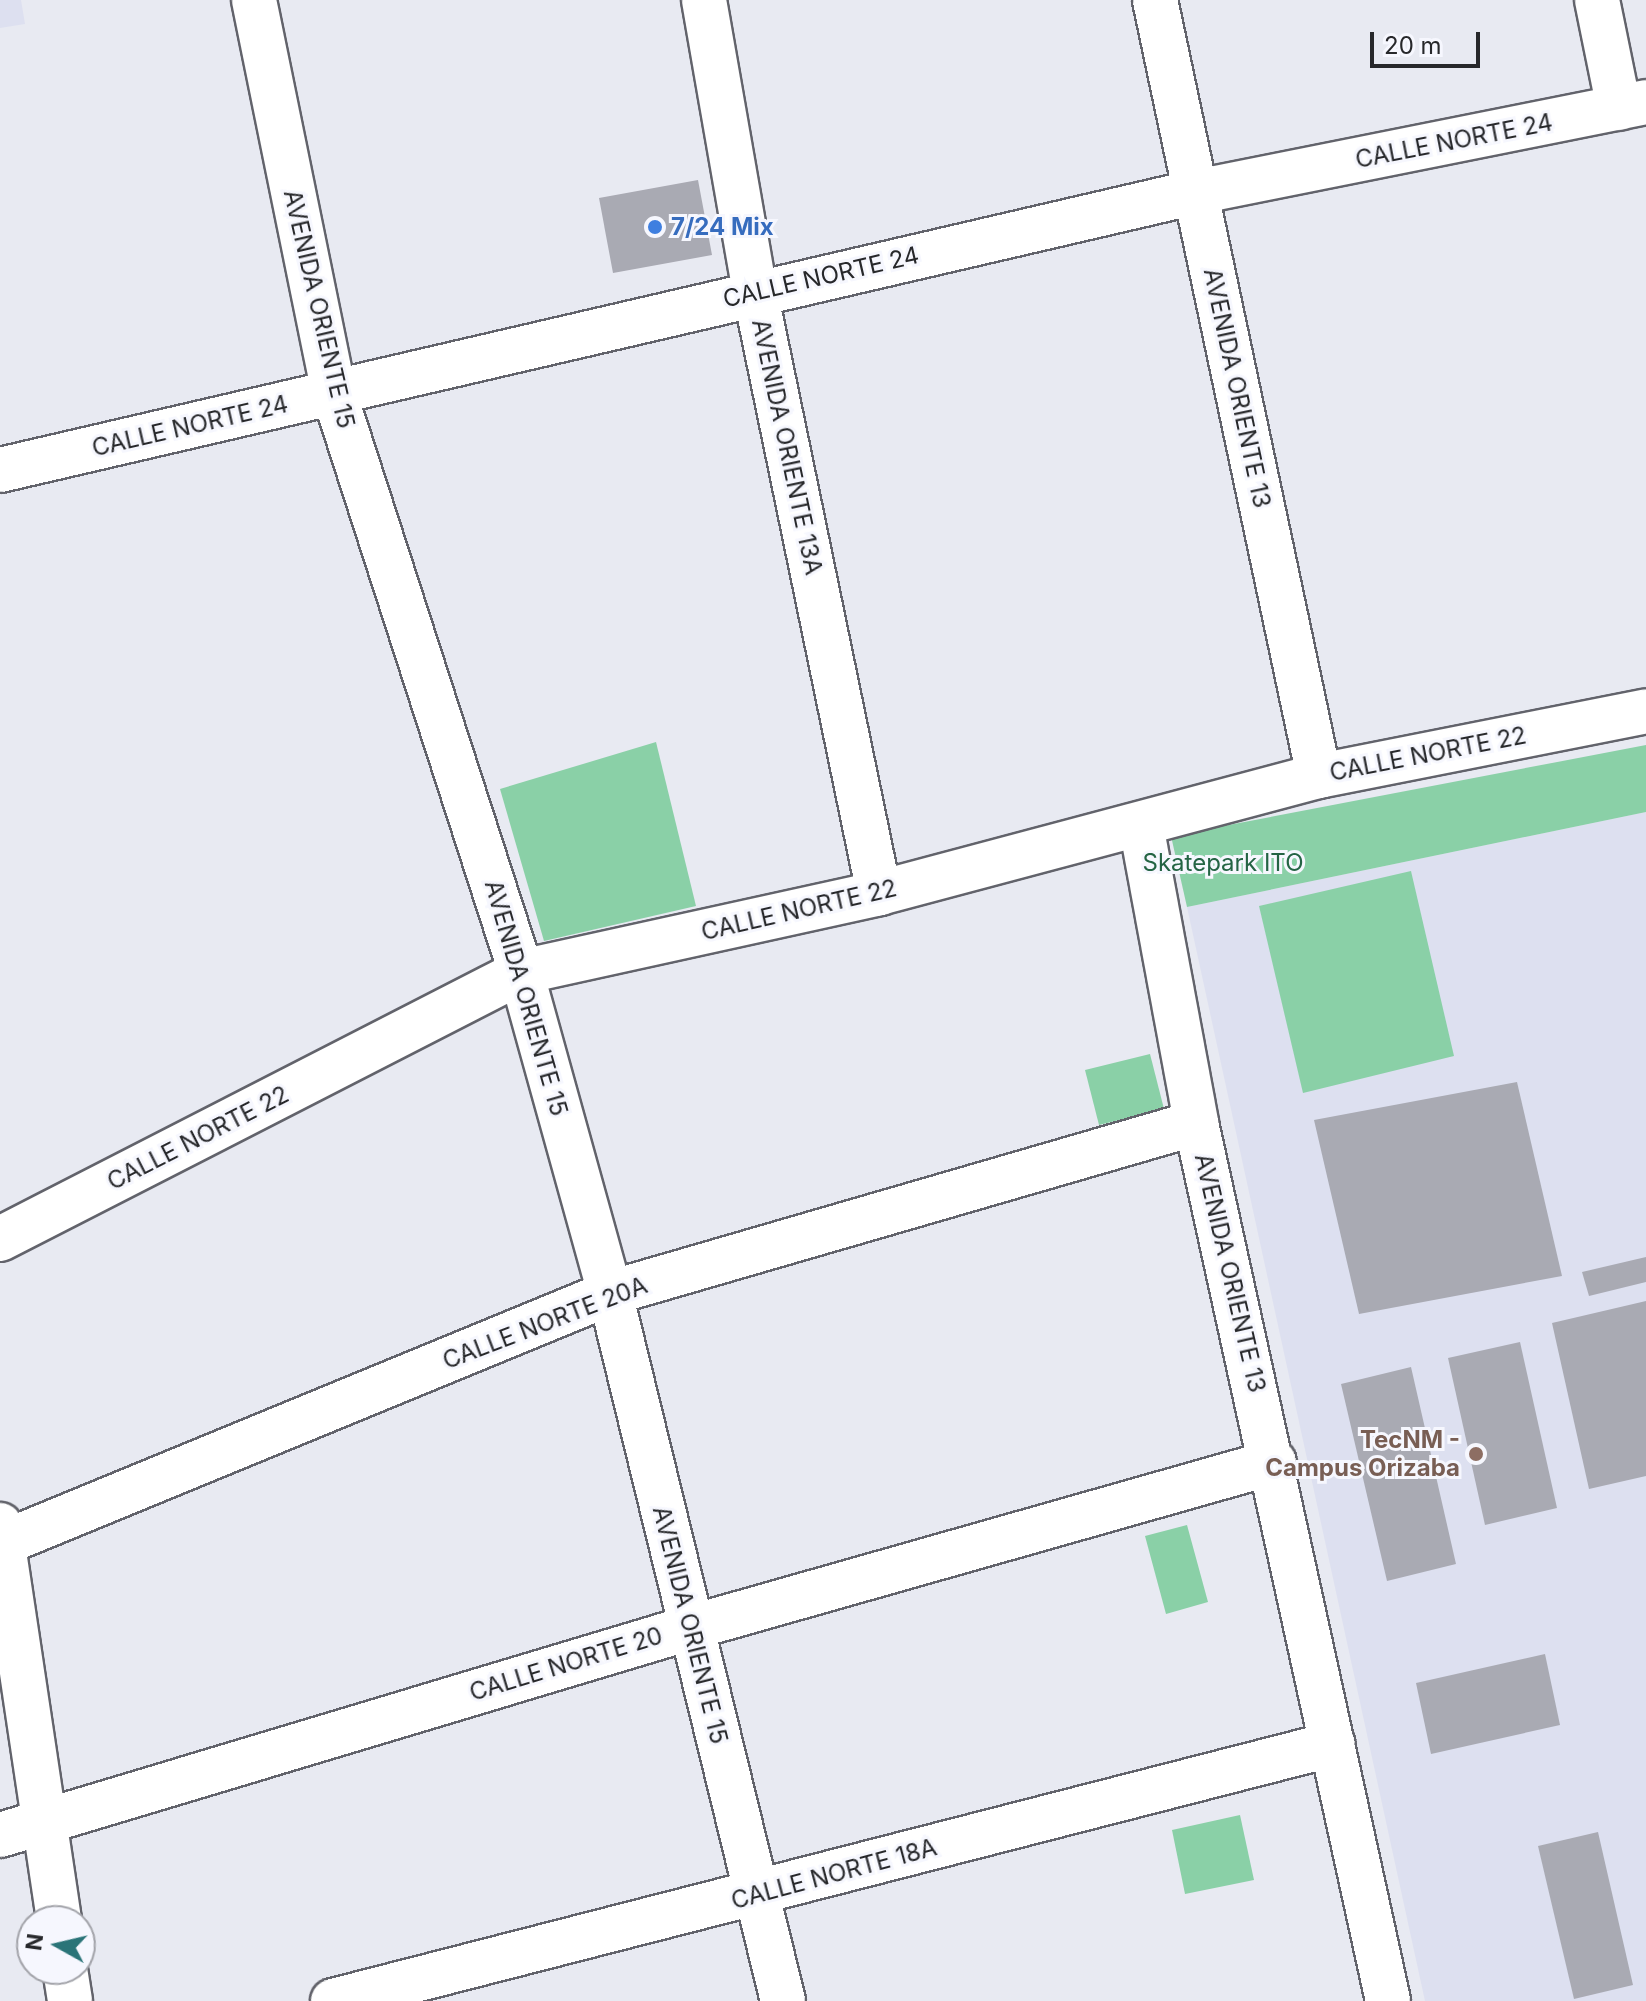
<!DOCTYPE html>
<html>
<head>
<meta charset="utf-8">
<style>
	body { margin:0 }
	#map { position:relative; width:1646px; height:2001px; overflow:hidden; background:#e8eaf2; font-family:Inter,sans-serif }
	div>[style] { position:absolute }
	.built>* { inset:0; background:#dde0f0 }
	.green>* { inset:0; background:#8ad0a7 }
	.building>* { inset:0; background:#a9aab3 }
	.roads { filter:drop-shadow(2px 0 #62636b) drop-shadow(-2px 0 #62636b) drop-shadow(0 2px #62636b) drop-shadow(0 -2px #62636b) }
	.minor>* { height:44px; margin:-22px; padding:0 22px; transform-origin:22px; border-radius:22px; background:#fff }
	.dots>* { width:22px; height:22px; translate:-50% -50%; box-sizing:border-box; border:4px solid #f6f7fe; border-radius:50% }
	span { translate:-50% -50%; white-space:nowrap; text-align:center; line-height:1.15; -webkit-text-stroke:6px #f6f7fe; paint-order:stroke }
	.street-label { font-size:24px; color:#27282b }
	.shop-label { font-size:24px; color:#366cbe; font-weight:700 }
	.left { translate:0 -50%; text-align:left }
	.park-label { font-size:24px; color:#246444 }
	.education-label { font-size:24px; color:#785e54; font-weight:700 }
	.right { translate:-100% -50%; text-align:right }
	.north { position:absolute; left:16px; top:1905px; width:80px; height:80px; box-sizing:border-box; background:#f6f7fe; border:2px solid #a3a4aa; border-radius:50%; rotate:278deg; font-size:22px; font-weight:700; line-height:32px; text-align:center; color:#27282b }
	.north::after { content:''; display:block; margin:auto; width:28px; height:36px; background:#2a7478; clip-path:polygon(50% 0,100% 100%,50% 72%,0 100%) }
	.scale { position:absolute; left:1370px; top:32px; width:110px; height:36px; box-sizing:border-box; border:4px solid #27282b; border-top:0; padding-left:10px; font-size:24px; line-height:28px; white-space:nowrap; color:#27282b; -webkit-text-stroke:6px #f6f7fe; paint-order:stroke }
</style>
</head>
<body>
<div id="map">
	<div class="built">
		<i style="clip-path:polygon(0 0,21px 0,25px 24px,0 28px)"></i>
		<i style="clip-path:polygon(1646px 812px,1646px 2001px,1425px 2001px,1187px 907px)"></i>
	</div>
	<div class="green">
		<i style="clip-path:polygon(656px 742px,696px 906px,544px 941px,500px 789px)"></i>
		<i style="clip-path:polygon(1646px 745px,1646px 812px,1187px 907px,1171px 836px)"></i>
		<i style="clip-path:polygon(1411px 871px,1454px 1056px,1303px 1093px,1259px 906px)"></i>
		<i style="clip-path:polygon(1150px 1054px,1164px 1109px,1099px 1125px,1085px 1070px)"></i>
		<i style="clip-path:polygon(1187px 1525px,1208px 1602px,1166px 1614px,1145px 1536px)"></i>
		<i style="clip-path:polygon(1240px 1815px,1254px 1880px,1185px 1894px,1172px 1830px)"></i>
	</div>
	<div class="building">
		<i style="clip-path:polygon(698px 180px,712px 255px,613px 273px,599px 198px)"></i>
		<i style="clip-path:polygon(1517px 1082px,1562px 1276px,1359px 1314px,1314px 1120px)"></i>
		<i style="clip-path:polygon(1646px 1257px,1646px 1282px,1589px 1296px,1582px 1272px)"></i>
		<i style="clip-path:polygon(1646px 1301px,1646px 1476px,1589px 1489px,1552px 1323px)"></i>
		<i style="clip-path:polygon(1520px 1342px,1557px 1508px,1485px 1525px,1448px 1358px)"></i>
		<i style="clip-path:polygon(1411px 1367px,1456px 1564px,1387px 1581px,1341px 1384px)"></i>
		<i style="clip-path:polygon(1545px 1654px,1560px 1725px,1431px 1754px,1416px 1683px)"></i>
		<i style="clip-path:polygon(1598px 1832px,1633px 1985px,1574px 1999px,1538px 1846px)"></i>
	</div>
	<div class="roads">
		<div class="minor">
			<i style="left:254px;top:0;width:401px;rotate:78.5deg"></i>
			<i style="left:334px;top:393px;width:608px;rotate:72.1deg"></i>
			<i style="left:521px;top:972px;width:333px;rotate:74.5deg"></i>
			<i style="left:610px;top:1293px;width:729px;rotate:76.27deg"></i>
			<i style="left:704px;top:0;width:296px;rotate:80.1deg"></i>
			<i style="left:755px;top:292px;width:614px;rotate:78.34deg"></i>
			<i style="left:1155px;top:0;width:793px;rotate:78.07deg"></i>
			<i style="left:1597px;top:0;width:110px;rotate:78.5deg"></i>
			<i style="left:0;top:470px;width:1228px;rotate:-13.09deg"></i>
			<i style="left:1196px;top:192px;width:459px;rotate:-11.3deg"></i>
			<i style="left:1141px;top:825px;width:303px;rotate:79.5deg"></i>
			<i style="left:1196px;top:1123px;width:899px;rotate:77.66deg"></i>
			<i style="left:0;top:1239px;width:585px;rotate:-27.13deg"></i>
			<i style="left:521px;top:972px;width:367px;rotate:-12.4deg"></i>
			<i style="left:879px;top:893px;width:455px;rotate:-14.9deg"></i>
			<i style="left:1319px;top:776px;width:333px;rotate:-11.2deg"></i>
			<i style="left:0;top:1525px;width:400px;rotate:81.5deg"></i>
			<i style="left:3px;top:1543px;width:656px;rotate:-22.38deg"></i>
			<i style="left:610px;top:1293px;width:610px;rotate:-16.18deg"></i>
			<i style="left:0;top:1835px;width:719px;rotate:-16.72deg"></i>
			<i style="left:689px;top:1628px;width:608px;rotate:-15.84deg"></i>
			<i style="left:65px;top:1969px;width:32px;rotate:81deg"></i>
			<i style="left:333px;top:2001px;width:1032px;rotate:-14.41deg"></i>
		</div>
	</div>
	<div class="dots">
		<i style="left:655px;top:227px;background:#3f7fe0"></i>
		<i style="left:1476px;top:1454px;background:#8d6e63"></i>
	</div>
	<div class="street-label">
		<span style="left:1454px;top:141px;rotate:-11deg">CALLE NORTE 24</span>
		<span style="left:821px;top:277px;rotate:-13deg">CALLE NORTE 24</span>
		<span style="left:319px;top:309px;rotate:77deg">AVENIDA ORIENTE 15</span>
		<span style="left:1237px;top:388px;rotate:78deg">AVENIDA ORIENTE 13</span>
		<span style="left:190px;top:426px;rotate:-13deg">CALLE NORTE 24</span>
		<span style="left:787px;top:447px;rotate:78deg">AVENIDA ORIENTE 13A</span>
		<span style="left:1428px;top:754px;rotate:-11deg">CALLE NORTE 22</span>
		<span style="left:799px;top:910px;rotate:-13deg">CALLE NORTE 22</span>
		<span style="left:526px;top:998px;rotate:74deg">AVENIDA ORIENTE 15</span>
		<span style="left:198px;top:1138px;rotate:-27deg">CALLE NORTE 22</span>
		<span style="left:1230px;top:1273px;rotate:77deg">AVENIDA ORIENTE 13</span>
		<span style="left:545px;top:1323px;rotate:-21deg">CALLE NORTE 20A</span>
		<span style="left:690px;top:1625px;rotate:76deg">AVENIDA ORIENTE 15</span>
		<span style="left:566px;top:1664px;rotate:-17deg">CALLE NORTE 20</span>
		<span style="left:834px;top:1874px;rotate:-15deg">CALLE NORTE 18A</span>
	</div>
	<div class="shop-label">
		<span class="left" style="left:671px;top:227px">7/24 Mix</span>
	</div>
	<div class="park-label">
		<span style="left:1223px;top:863px">Skatepark ITO</span>
	</div>
	<div class="education-label">
		<span class="right" style="left:1460px;top:1454px">TecNM -<br>Campus Orizaba</span>
	</div>
	<div class="north">N</div>
	<div class="scale">20 m</div>
</div>
</body>
</html>
